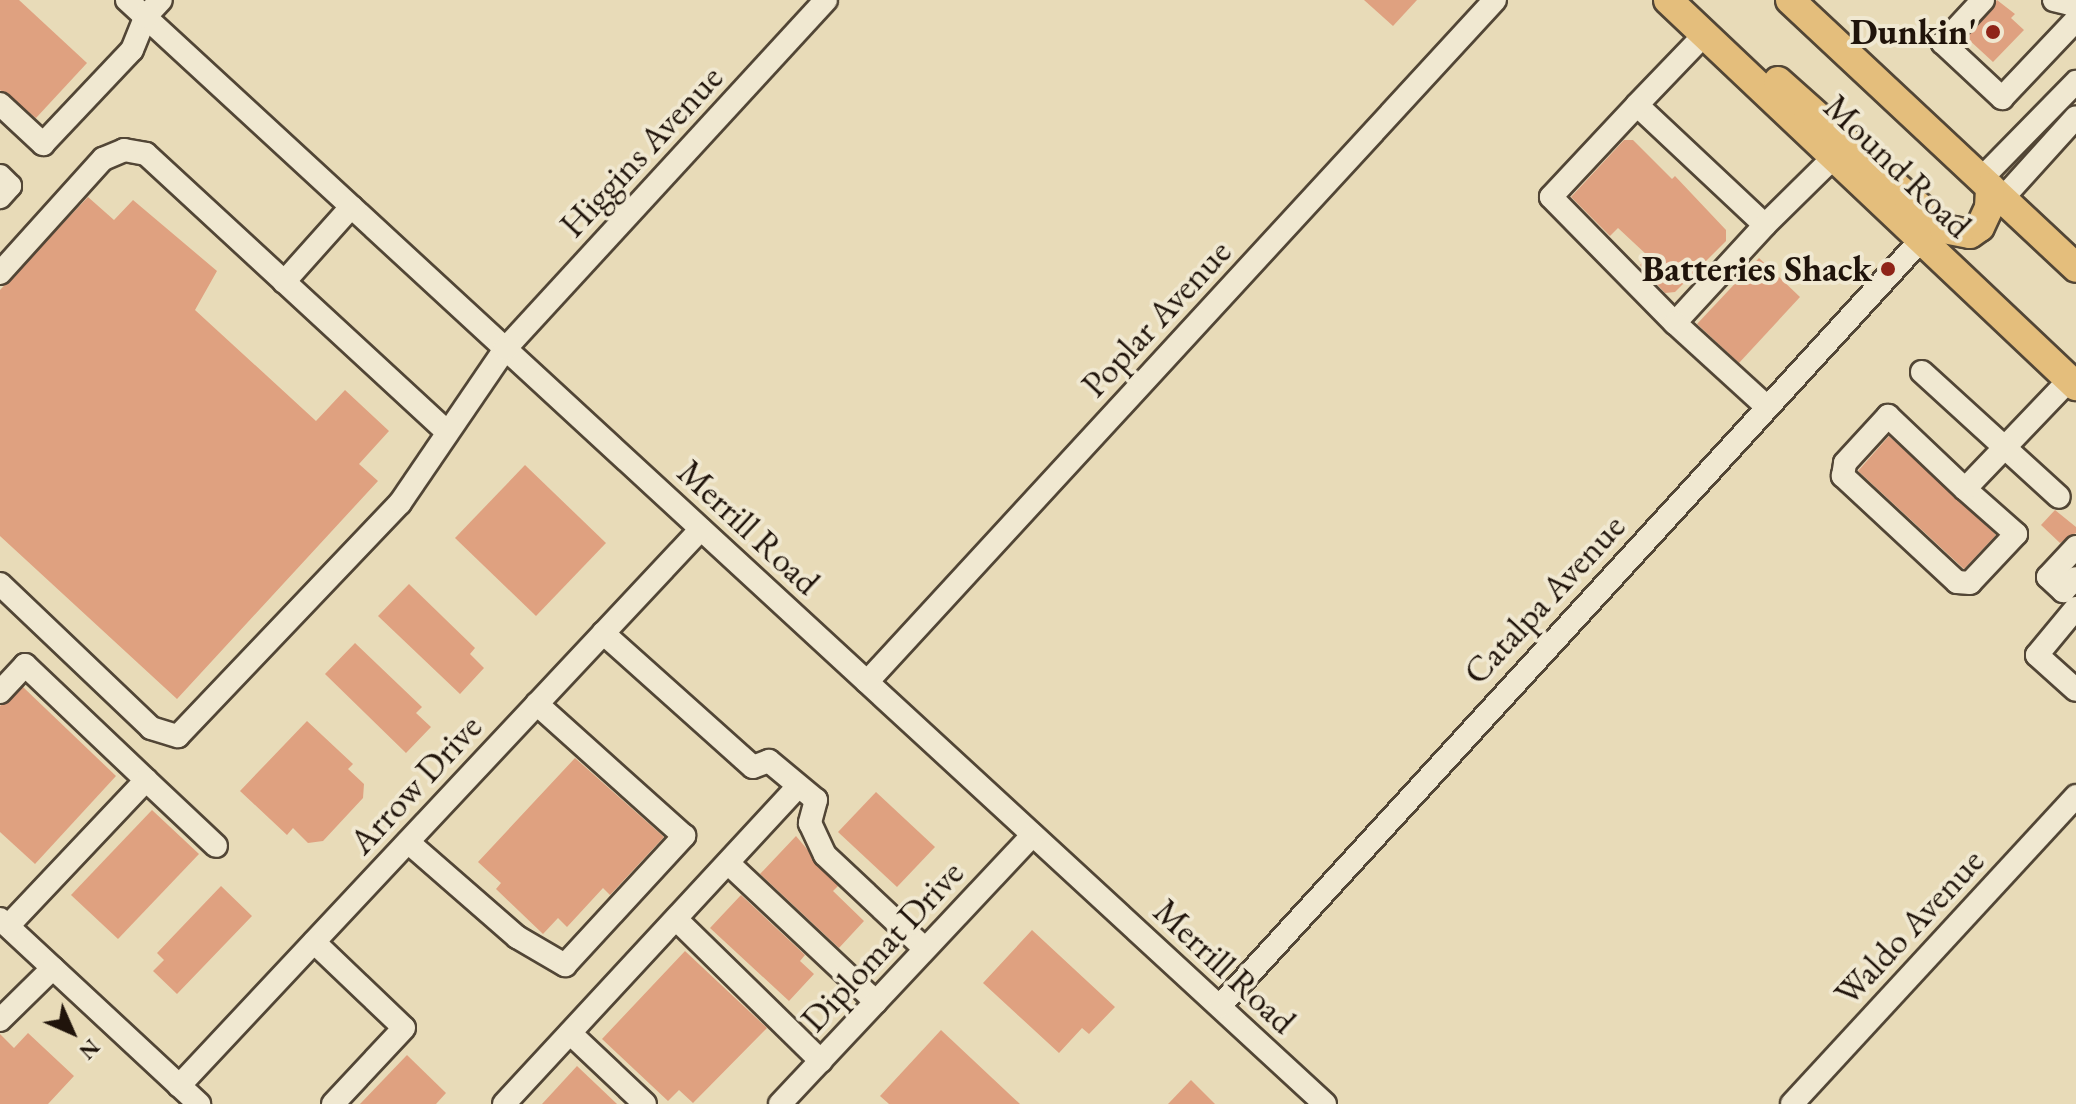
<!DOCTYPE html>
<html>
<head>
<meta charset="utf-8">
<style>
	body { margin:0 }
	#map { position:relative; width:2076px; height:1104px; overflow:hidden; background:#e8dbb8; font-family:"EB Garamond",serif }
	div>[style] { position:absolute }
	.building>* { inset:0; background:#dfa180 }
	.roads { filter:drop-shadow(2px 0 #524636) drop-shadow(-2px 0 #524636) drop-shadow(0 2px #524636) drop-shadow(0 -2px #524636) }
	.minor>* { height:22px; margin:-11px; padding:0 11px; transform-origin:11px; border-radius:11px; background:#f0e8d1 }
	.major>* { height:28px; margin:-14px; padding:0 14px; transform-origin:14px; border-radius:14px; background:#e4be7c }
	.dots>* { width:22px; height:22px; translate:-50% -50%; box-sizing:border-box; border:4px solid #f0e8d1; border-radius:50% }
	span { translate:-50% -50%; white-space:nowrap; text-align:center; line-height:1.15; -webkit-text-stroke:8px #f0e8d1; paint-order:stroke }
	.poi-label { font-size:36px; color:#20140b; font-weight:700 }
	.right { translate:-100% -50%; text-align:right }
	.street-label { font-size:36px; color:#20140b }
	.north { position:absolute; left:32px; top:992px; width:80px; height:80px; -webkit-text-stroke:6px #f0e8d1; paint-order:stroke; rotate:135deg; font-size:22px; font-weight:700; line-height:32px; text-align:center; color:#20140b }
	.north::after { content:''; display:block; margin:auto; width:28px; height:36px; background:#20140b; clip-path:polygon(50% 0,100% 100%,50% 72%,0 100%) }
</style>
</head>
<body>
<div id="map">
	<div class="building">
		<i style="clip-path:polygon(0 0,19px 0,87px 63px,36px 118px,0 90px)"></i>
		<i style="clip-path:polygon(1364px 0,1417px 0,1393px 26px)"></i>
		<i style="clip-path:polygon(1997px 0,2015px 14px,2011px 18px,2024px 30px,1993px 62px,1967px 38px)"></i>
		<i style="clip-path:polygon(1624px 140px,1633px 140px,1672px 179px,1675px 176px,1726px 230px,1726px 241px,1675px 292px,1665px 293px,1640px 265px,1648px 256px,1618px 228px,1610px 236px,1571px 197px)"></i>
		<i style="clip-path:polygon(88px 197px,114px 220px,133px 200px,217px 271px,195px 310px,316px 421px,345px 390px,389px 431px,359px 464px,378px 481px,177px 699px,0 536px,0 290px)"></i>
		<i style="clip-path:polygon(1759px 258px,1800px 297px,1739px 363px,1697px 324px)"></i>
		<i style="clip-path:polygon(1889px 436px,1996px 535px,1964px 569px,1858px 471px)"></i>
		<i style="clip-path:polygon(525px 465px,606px 543px,536px 616px,455px 538px)"></i>
		<i style="clip-path:polygon(2055px 510px,2076px 527px,2076px 533px,2060px 543px,2041px 525px)"></i>
		<i style="clip-path:polygon(409px 584px,475px 648px,470px 654px,484px 668px,460px 694px,378px 616px)"></i>
		<i style="clip-path:polygon(355px 643px,422px 707px,416px 713px,431px 727px,406px 753px,325px 674px)"></i>
		<i style="clip-path:polygon(23px 687px,116px 776px,35px 864px,0 832px,0 706px)"></i>
		<i style="clip-path:polygon(307px 721px,353px 764px,348px 769px,364px 784px,363px 798px,323px 841px,308px 843px,293px 828px,287px 835px,240px 791px)"></i>
		<i style="clip-path:polygon(575px 758px,664px 837px,610px 895px,603px 888px,567px 927px,558px 918px,543px 934px,496px 889px,501px 883px,478px 862px)"></i>
		<i style="clip-path:polygon(876px 792px,935px 847px,897px 887px,838px 832px)"></i>
		<i style="clip-path:polygon(152px 810px,199px 854px,118px 939px,71px 895px)"></i>
		<i style="clip-path:polygon(796px 836px,838px 886px,833px 891px,864px 921px,839px 948px,760px 874px)"></i>
		<i style="clip-path:polygon(221px 886px,252px 916px,177px 994px,153px 971px,164px 960px,157px 953px)"></i>
		<i style="clip-path:polygon(741px 895px,805px 955px,800px 961px,814px 974px,789px 1001px,710px 928px)"></i>
		<i style="clip-path:polygon(1032px 930px,1115px 1007px,1089px 1034px,1082px 1028px,1059px 1053px,983px 983px)"></i>
		<i style="clip-path:polygon(685px 951px,767px 1028px,693px 1103px,679px 1090px,668px 1101px,602px 1039px)"></i>
		<i style="clip-path:polygon(941px 1030px,1020px 1104px,889px 1104px,880px 1096px)"></i>
		<i style="clip-path:polygon(28px 1033px,74px 1076px,48px 1104px,0 1104px,0 1034px,14px 1048px)"></i>
		<i style="clip-path:polygon(407px 1055px,446px 1093px,436px 1104px,360px 1104px)"></i>
		<i style="clip-path:polygon(577px 1066px,617px 1104px,542px 1104px)"></i>
		<i style="clip-path:polygon(1191px 1080px,1215px 1104px,1168px 1104px)"></i>
	</div>
	<div class="roads">
		<div class="minor">
			<i style="left:127px;top:0;width:1629px;rotate:42.66deg"></i>
			<i style="left:1983px;top:0;width:59px;rotate:132.9deg"></i>
			<i style="left:1943px;top:43px;width:81px;rotate:43deg"></i>
			<i style="left:2002px;top:98px;width:108px;rotate:-46.5deg"></i>
			<i style="left:2054px;top:0;width:16px;rotate:14deg"></i>
			<i style="left:2070px;top:4px;width:6px;rotate:-45deg"></i>
			<i style="left:1705px;top:34px;width:98px;rotate:133.8deg"></i>
			<i style="left:1637px;top:105px;width:175px;rotate:43.2deg"></i>
			<i style="left:1765px;top:225px;width:112px;rotate:-44.6deg"></i>
			<i style="left:0;top:104px;width:59px;rotate:42.9deg"></i>
			<i style="left:43px;top:144px;width:129px;rotate:-46.6deg"></i>
			<i style="left:132px;top:50px;width:35px;rotate:-68deg"></i>
			<i style="left:145px;top:17px;width:23px;rotate:-47deg"></i>
			<i style="left:1637px;top:105px;width:126px;rotate:133.1deg"></i>
			<i style="left:1551px;top:197px;width:177px;rotate:45.5deg"></i>
			<i style="left:0;top:176px;width:14px;rotate:45deg"></i>
			<i style="left:10px;top:186px;width:15px;rotate:132deg"></i>
			<i style="left:1981px;top:179px;width:136px;rotate:-45.6deg"></i>
			<i style="left:2002px;top:199px;width:110px;rotate:-47.9deg"></i>
			<i style="left:1765px;top:225px;width:133px;rotate:132.6deg"></i>
			<i style="left:1675px;top:323px;width:125px;rotate:42.4deg"></i>
			<i style="left:0;top:273px;width:154px;rotate:-47.9deg"></i>
			<i style="left:103px;top:159px;width:23px;rotate:-23deg"></i>
			<i style="left:124px;top:150px;width:22px;rotate:10deg"></i>
			<i style="left:146px;top:154px;width:410px;rotate:42.7deg"></i>
			<i style="left:284px;top:282px;width:101px;rotate:-48.2deg"></i>
			<i style="left:1922px;top:372px;width:185px;rotate:42.4deg"></i>
			<i style="left:1965px;top:489px;width:68px;rotate:41.4deg"></i>
			<i style="left:2016px;top:534px;width:67px;rotate:133.2deg"></i>
			<i style="left:1970px;top:583px;width:13px;rotate:-176deg"></i>
			<i style="left:1957px;top:582px;width:156px;rotate:-137.1deg"></i>
			<i style="left:1843px;top:476px;width:13px;rotate:-81deg"></i>
			<i style="left:1845px;top:463px;width:64px;rotate:-47.5deg"></i>
			<i style="left:1888px;top:416px;width:106px;rotate:43.5deg"></i>
			<i style="left:1965px;top:489px;width:151px;rotate:-46.3deg"></i>
			<i style="left:2076px;top:547px;width:41px;rotate:133deg"></i>
			<i style="left:2048px;top:577px;width:21px;rotate:43deg"></i>
			<i style="left:2063px;top:591px;width:18px;rotate:-45deg"></i>
			<i style="left:0;top:584px;width:209px;rotate:43.6deg"></i>
			<i style="left:151px;top:728px;width:28px;rotate:17deg"></i>
			<i style="left:178px;top:736px;width:322px;rotate:-46.4deg"></i>
			<i style="left:400px;top:503px;width:186px;rotate:-55.7deg"></i>
			<i style="left:505px;top:349px;width:474px;rotate:-47.4deg"></i>
			<i style="left:2076px;top:608px;width:61px;rotate:129.7deg"></i>
			<i style="left:2037px;top:655px;width:52px;rotate:41.9deg"></i>
			<i style="left:603px;top:633px;width:201px;rotate:41.8deg"></i>
			<i style="left:753px;top:767px;width:17px;rotate:-21deg"></i>
			<i style="left:769px;top:761px;width:61px;rotate:39.7deg"></i>
			<i style="left:816px;top:800px;width:24px;rotate:105deg"></i>
			<i style="left:810px;top:823px;width:35px;rotate:65deg"></i>
			<i style="left:825px;top:855px;width:137px;rotate:43.2deg"></i>
			<i style="left:867px;top:682px;width:927px;rotate:-47.36deg"></i>
			<i style="left:0;top:692px;width:37px;rotate:-47deg"></i>
			<i style="left:25px;top:665px;width:167px;rotate:43.5deg"></i>
			<i style="left:408px;top:842px;width:145px;rotate:41.1deg"></i>
			<i style="left:517px;top:937px;width:56px;rotate:30.3deg"></i>
			<i style="left:565px;top:965px;width:176px;rotate:-47.3deg"></i>
			<i style="left:684px;top:836px;width:198px;rotate:-138.1deg"></i>
			<i style="left:728px;top:863px;width:203px;rotate:43.2deg"></i>
			<i style="left:0;top:919px;width:272px;rotate:42.9deg"></i>
			<i style="left:676px;top:919px;width:203px;rotate:44.4deg"></i>
			<i style="left:8px;top:926px;width:201px;rotate:-46.6deg"></i>
			<i style="left:146px;top:780px;width:96px;rotate:43.3deg"></i>
			<i style="left:314px;top:942px;width:124px;rotate:43.7deg"></i>
			<i style="left:404px;top:1028px;width:104px;rotate:133.1deg"></i>
			<i style="left:1220px;top:1006px;width:1038px;rotate:-47.54deg"></i>
			<i style="left:0;top:1020px;width:74px;rotate:-44.5deg"></i>
			<i style="left:570px;top:1033px;width:103px;rotate:43.4deg"></i>
			<i style="left:179px;top:1086px;width:763px;rotate:-46.86deg"></i>
			<i style="left:504px;top:1104px;width:433px;rotate:-47.2deg"></i>
			<i style="left:780px;top:1104px;width:369px;rotate:-46.8deg"></i>
			<i style="left:1792px;top:1104px;width:419px;rotate:-47.3deg"></i>
		</div>
		<div class="major">
			<i style="left:1668px;top:0;width:562px;rotate:43.41deg"></i>
			<i style="left:1790px;top:0;width:392px;rotate:43.1deg"></i>
			<i style="left:1778px;top:81px;width:222px;rotate:41.7deg"></i>
			<i style="left:1944px;top:229px;width:26px;rotate:11deg"></i>
			<i style="left:1970px;top:234px;width:12px;rotate:-35deg"></i>
			<i style="left:1980px;top:227px;width:21px;rotate:-65deg"></i>
			<i style="left:1989px;top:208px;width:21px;rotate:-87deg"></i>
		</div>
	</div>
	<div class="dots">
		<i style="left:1993px;top:32px;background:#8f2418"></i>
		<i style="left:1888px;top:269px;background:#8f2418"></i>
	</div>
	<div class="poi-label">
		<span class="right" style="left:1977px;top:32px">Dunkin'</span>
		<span class="right" style="left:1872px;top:269px">Batteries Shack</span>
	</div>
	<div class="street-label">
		<span style="left:641px;top:151px;rotate:-47deg">Higgins Avenue</span>
		<span style="left:1898px;top:166px;rotate:44deg">Mound Road</span>
		<span style="left:1156px;top:318px;rotate:-47deg">Poplar Avenue</span>
		<span style="left:749px;top:527px;rotate:43deg">Merrill Road</span>
		<span style="left:1544px;top:599px;rotate:-47deg">Catalpa Avenue</span>
		<span style="left:415px;top:784px;rotate:-47deg">Arrow Drive</span>
		<span style="left:1909px;top:927px;rotate:-47deg">Waldo Avenue</span>
		<span style="left:882px;top:946px;rotate:-47deg">Diplomat Drive</span>
		<span style="left:1225px;top:966px;rotate:43deg">Merrill Road</span>
	</div>
	<div class="north">N</div>
</div>
</body>
</html>
